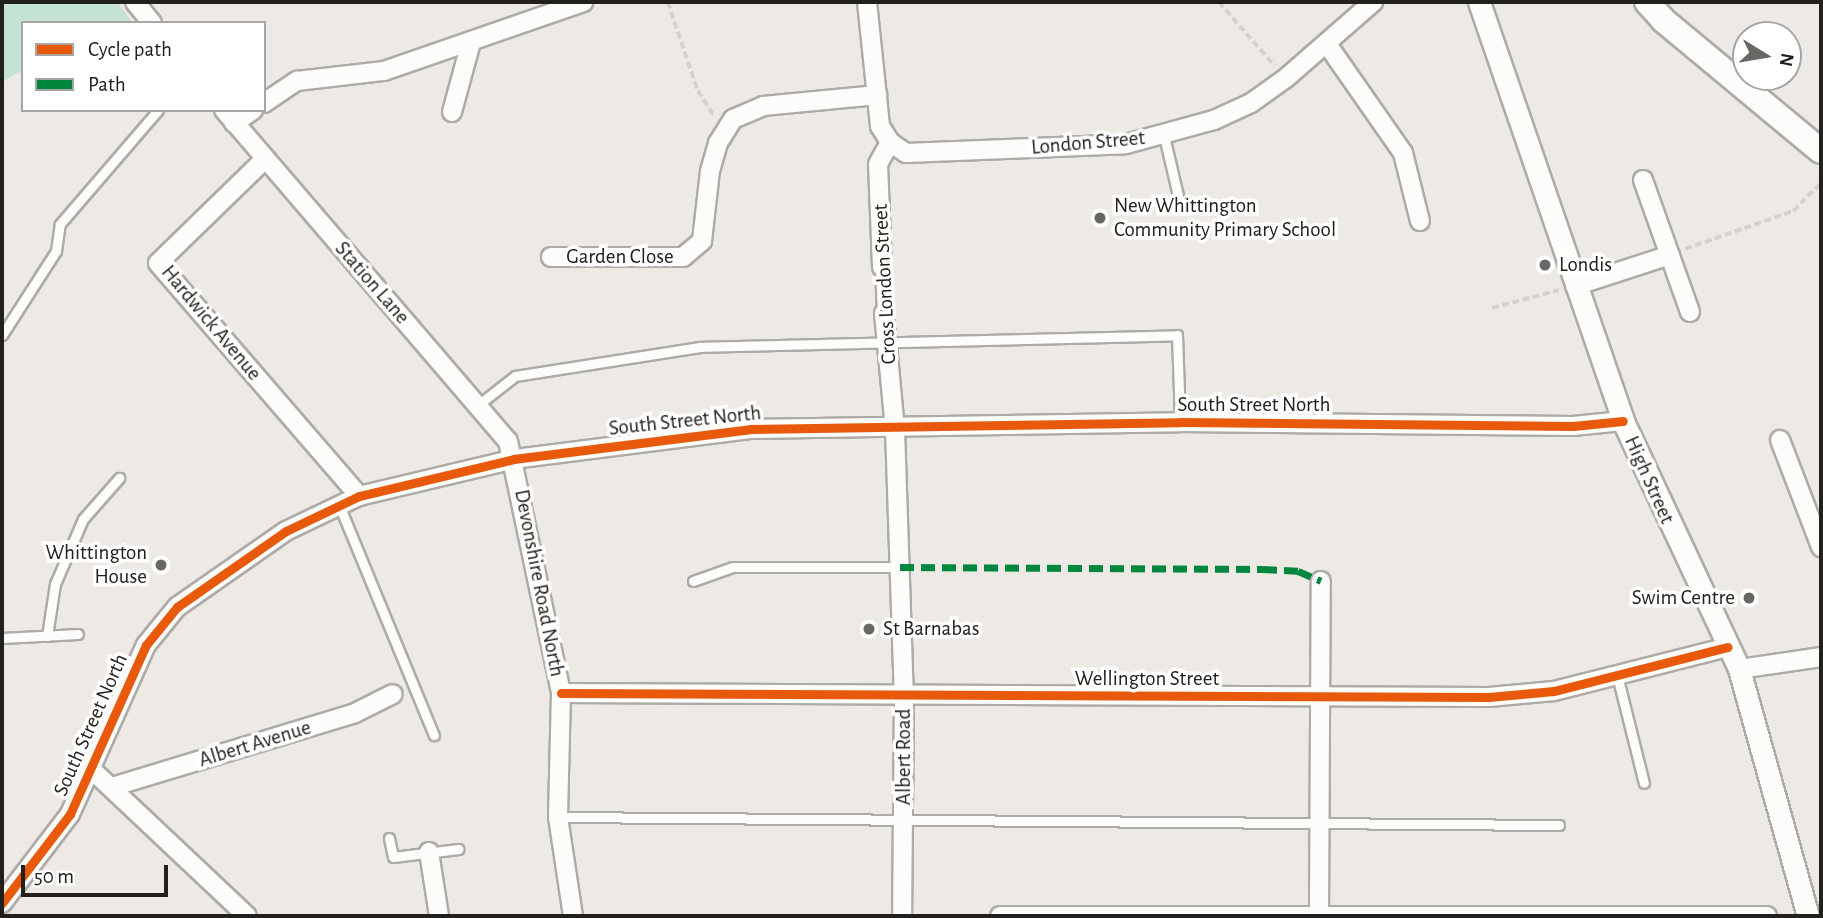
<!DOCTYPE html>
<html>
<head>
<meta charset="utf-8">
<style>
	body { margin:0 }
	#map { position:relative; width:1823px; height:918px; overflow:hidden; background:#edeae6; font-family:"Alegreya Sans",sans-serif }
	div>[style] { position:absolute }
	.green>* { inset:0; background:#c4e3d2 }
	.path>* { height:3.5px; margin-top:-1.75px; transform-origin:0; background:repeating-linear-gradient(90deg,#d3d2d1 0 7px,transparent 0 10.5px) }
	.roads { filter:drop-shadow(2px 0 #adaba8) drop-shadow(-2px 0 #adaba8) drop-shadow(0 2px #adaba8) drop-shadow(0 -2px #adaba8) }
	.service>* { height:9px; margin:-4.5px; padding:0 4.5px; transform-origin:4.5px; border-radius:4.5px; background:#fcfcfb }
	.pedestrian>* { height:12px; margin:-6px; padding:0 6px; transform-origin:6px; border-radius:6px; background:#fcfcfb }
	.minor>* { height:18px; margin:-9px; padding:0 9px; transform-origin:9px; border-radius:9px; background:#fcfcfb }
	.tertiary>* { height:21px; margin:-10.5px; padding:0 10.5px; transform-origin:10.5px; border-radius:10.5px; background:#fcfcfb }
	.secondary>* { height:24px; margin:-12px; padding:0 12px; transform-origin:12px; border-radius:12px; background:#fcfcfb }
	.quiet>* { height:7px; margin-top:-3.5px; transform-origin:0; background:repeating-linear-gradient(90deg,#00873e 0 14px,transparent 0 21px) }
	.cycleway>* { height:9px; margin:-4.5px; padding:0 4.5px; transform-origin:4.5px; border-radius:4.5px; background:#e8590c }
	.dots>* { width:19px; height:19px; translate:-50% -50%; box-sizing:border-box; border:4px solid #fff; border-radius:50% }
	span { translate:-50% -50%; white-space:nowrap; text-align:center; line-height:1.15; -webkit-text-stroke:7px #fff; paint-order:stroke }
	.street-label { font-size:21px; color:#22201d }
	.poi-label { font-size:21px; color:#22201d }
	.left { translate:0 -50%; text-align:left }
	.right { translate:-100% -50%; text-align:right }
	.frame { position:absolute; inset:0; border:4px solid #22201d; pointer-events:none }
	.legend { position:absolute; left:21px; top:21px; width:245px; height:91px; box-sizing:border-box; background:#fff; border:2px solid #a7a6a5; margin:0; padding:9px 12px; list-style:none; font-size:21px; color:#22201d }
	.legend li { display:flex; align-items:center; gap:14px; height:35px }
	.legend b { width:35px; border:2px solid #a7a6a5 }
	.north { position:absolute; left:1732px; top:21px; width:70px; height:70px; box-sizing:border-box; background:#fff; border:2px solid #a7a6a5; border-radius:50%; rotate:101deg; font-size:19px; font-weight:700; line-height:28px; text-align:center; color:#22201d }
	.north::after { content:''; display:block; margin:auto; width:24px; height:32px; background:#696763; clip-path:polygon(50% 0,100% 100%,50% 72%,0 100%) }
	.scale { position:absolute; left:21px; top:865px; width:147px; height:32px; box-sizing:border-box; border:4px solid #22201d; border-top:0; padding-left:9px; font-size:21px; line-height:24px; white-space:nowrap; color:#22201d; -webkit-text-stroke:5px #fff; paint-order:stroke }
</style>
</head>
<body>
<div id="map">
	<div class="green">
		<i style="clip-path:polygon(6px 2px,117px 2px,133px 23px,23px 23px,23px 70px,2px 82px,2px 9px)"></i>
	</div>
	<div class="path">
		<i style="left:668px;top:2px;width:94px;rotate:71.4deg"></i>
		<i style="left:698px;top:91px;width:30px;rotate:57deg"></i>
		<i style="left:1219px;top:2px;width:85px;rotate:48.8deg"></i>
		<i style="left:1685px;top:249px;width:114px;rotate:-19.4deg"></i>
		<i style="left:1793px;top:211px;width:40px;rotate:-45deg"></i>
		<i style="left:1492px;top:308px;width:69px;rotate:-15deg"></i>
	</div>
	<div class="roads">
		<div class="service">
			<i style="left:1164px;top:136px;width:70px;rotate:76.8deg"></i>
			<i style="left:2px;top:335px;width:100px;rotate:-57.3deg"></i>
			<i style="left:56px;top:251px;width:27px;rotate:-82deg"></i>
			<i style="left:60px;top:224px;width:150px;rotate:-49.3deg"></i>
			<i style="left:478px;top:405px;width:47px;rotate:-38.1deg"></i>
			<i style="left:515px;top:376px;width:187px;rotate:-8.9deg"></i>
			<i style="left:700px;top:347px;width:477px;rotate:-1.4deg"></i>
			<i style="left:1177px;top:335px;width:87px;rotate:88deg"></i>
			<i style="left:339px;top:505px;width:249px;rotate:67.6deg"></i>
			<i style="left:693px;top:581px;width:42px;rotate:-19.3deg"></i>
			<i style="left:733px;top:567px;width:167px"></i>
			<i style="left:47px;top:636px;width:53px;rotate:-81.3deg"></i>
			<i style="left:55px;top:584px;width:71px;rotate:-66.7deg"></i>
			<i style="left:83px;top:519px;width:55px;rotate:-48.7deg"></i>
			<i style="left:2px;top:638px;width:76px;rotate:-3deg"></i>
			<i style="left:1617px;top:675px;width:111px;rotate:76deg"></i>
			<i style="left:558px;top:817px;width:1001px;rotate:0.46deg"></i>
			<i style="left:389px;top:838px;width:19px;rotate:78deg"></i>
			<i style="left:393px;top:857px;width:66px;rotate:-6.9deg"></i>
		</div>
		<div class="pedestrian">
			<i style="left:882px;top:267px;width:46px;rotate:87.5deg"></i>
		</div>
		<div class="minor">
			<i style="left:135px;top:2px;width:27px;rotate:51deg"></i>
			<i style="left:867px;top:2px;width:125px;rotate:84deg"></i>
			<i style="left:880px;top:126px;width:19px;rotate:58deg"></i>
			<i style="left:890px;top:142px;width:19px;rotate:35deg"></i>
			<i style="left:906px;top:153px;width:220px;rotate:-2.3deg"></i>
			<i style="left:1126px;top:144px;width:91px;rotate:-15.3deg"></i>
			<i style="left:1214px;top:120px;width:41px;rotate:-24.7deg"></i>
			<i style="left:1251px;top:103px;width:43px;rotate:-35.5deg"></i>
			<i style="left:1286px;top:78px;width:116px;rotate:-41.1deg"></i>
			<i style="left:1327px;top:44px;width:133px;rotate:55.1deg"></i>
			<i style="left:1403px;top:153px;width:70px;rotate:76deg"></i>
			<i style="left:264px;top:103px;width:40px;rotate:-34deg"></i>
			<i style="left:297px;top:81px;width:88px;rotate:-6.6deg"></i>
			<i style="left:384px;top:71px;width:211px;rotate:-19.1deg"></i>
			<i style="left:224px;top:110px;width:436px;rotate:49.4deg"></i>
			<i style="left:508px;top:441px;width:258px;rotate:78.1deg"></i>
			<i style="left:561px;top:693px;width:124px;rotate:91.4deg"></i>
			<i style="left:558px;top:817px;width:100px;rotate:81.4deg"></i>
			<i style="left:452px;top:112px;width:73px;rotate:-74.8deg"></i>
			<i style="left:234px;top:123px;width:23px;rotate:-34deg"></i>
			<i style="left:265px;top:159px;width:149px;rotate:135.8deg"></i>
			<i style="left:158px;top:263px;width:308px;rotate:49.2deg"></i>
			<i style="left:1643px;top:180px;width:140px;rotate:70.4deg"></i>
			<i style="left:551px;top:257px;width:132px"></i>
			<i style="left:683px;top:257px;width:25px;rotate:-40deg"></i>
			<i style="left:702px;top:241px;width:70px;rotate:-83.5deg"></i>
			<i style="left:710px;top:171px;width:29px;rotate:-74deg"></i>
			<i style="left:718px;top:143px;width:28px;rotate:-58deg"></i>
			<i style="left:733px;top:119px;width:33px;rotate:-23deg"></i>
			<i style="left:763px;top:106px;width:115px;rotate:-5.5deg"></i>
			<i style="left:882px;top:267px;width:103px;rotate:-92.2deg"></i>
			<i style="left:878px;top:164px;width:25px;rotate:-61deg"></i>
			<i style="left:1575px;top:286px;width:100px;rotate:-18.1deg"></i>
			<i style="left:884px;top:313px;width:117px;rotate:84.6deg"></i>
			<i style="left:895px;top:429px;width:267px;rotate:88.1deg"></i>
			<i style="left:904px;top:696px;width:220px;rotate:90.5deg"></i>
			<i style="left:1780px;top:440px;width:115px;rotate:69deg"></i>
			<i style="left:1739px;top:669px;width:83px;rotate:-8.3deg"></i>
			<i style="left:561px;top:693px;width:928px;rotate:0.25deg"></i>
			<i style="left:1489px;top:697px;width:65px;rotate:-5.3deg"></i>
			<i style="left:1554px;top:691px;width:179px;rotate:-14.2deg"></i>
			<i style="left:91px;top:769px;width:214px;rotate:43.3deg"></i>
			<i style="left:115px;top:786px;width:251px;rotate:-16.9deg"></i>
			<i style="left:355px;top:713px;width:42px;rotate:-26.6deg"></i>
			<i style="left:429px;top:852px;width:65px;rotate:81.1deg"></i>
			<i style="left:2px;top:903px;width:112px;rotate:-52.6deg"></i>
			<i style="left:70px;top:814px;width:185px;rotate:-65.8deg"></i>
			<i style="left:146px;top:645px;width:49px;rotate:-50.8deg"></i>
			<i style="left:177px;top:607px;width:133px;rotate:-34.9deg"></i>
			<i style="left:286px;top:531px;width:81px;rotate:-25.6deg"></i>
			<i style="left:359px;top:496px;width:159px;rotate:-13.4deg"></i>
			<i style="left:514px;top:459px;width:239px;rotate:-7.2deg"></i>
			<i style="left:751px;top:429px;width:429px;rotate:-0.9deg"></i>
			<i style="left:1180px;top:422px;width:393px;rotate:0.6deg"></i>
			<i style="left:1573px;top:426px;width:50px;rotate:-5.7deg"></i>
			<i style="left:1319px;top:913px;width:332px;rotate:-89.7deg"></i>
			<i style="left:1000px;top:916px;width:767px"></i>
		</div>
		<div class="tertiary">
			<i style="left:1479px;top:2px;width:443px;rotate:71deg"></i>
			<i style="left:1623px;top:421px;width:274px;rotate:64.9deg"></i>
			<i style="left:1739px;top:669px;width:256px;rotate:74.4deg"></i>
		</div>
		<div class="secondary">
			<i style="left:1647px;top:2px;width:24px;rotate:48deg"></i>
			<i style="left:1663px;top:20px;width:205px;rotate:39.7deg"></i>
		</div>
	</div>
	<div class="quiet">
		<i style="left:882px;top:267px;width:46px;rotate:87.5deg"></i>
		<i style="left:900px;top:567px;width:363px;rotate:0.3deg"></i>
		<i style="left:1263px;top:569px;width:35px;rotate:3deg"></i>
		<i style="left:1298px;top:571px;width:25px;rotate:23deg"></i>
	</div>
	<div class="cycleway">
		<i style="left:561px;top:693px;width:928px;rotate:0.25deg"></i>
		<i style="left:1489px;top:697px;width:65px;rotate:-5.3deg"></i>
		<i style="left:1554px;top:691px;width:179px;rotate:-14.2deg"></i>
		<i style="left:2px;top:903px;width:112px;rotate:-52.6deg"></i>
		<i style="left:70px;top:814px;width:185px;rotate:-65.8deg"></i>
		<i style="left:146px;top:645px;width:49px;rotate:-50.8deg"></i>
		<i style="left:177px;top:607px;width:133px;rotate:-34.9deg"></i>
		<i style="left:286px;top:531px;width:81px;rotate:-25.6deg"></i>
		<i style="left:359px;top:496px;width:159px;rotate:-13.4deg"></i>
		<i style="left:514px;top:459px;width:239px;rotate:-7.2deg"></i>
		<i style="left:751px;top:429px;width:429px;rotate:-0.9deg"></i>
		<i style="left:1180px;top:422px;width:393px;rotate:0.6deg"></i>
		<i style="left:1573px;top:426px;width:50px;rotate:-5.7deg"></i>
	</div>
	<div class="dots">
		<i style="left:1100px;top:218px;background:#696763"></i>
		<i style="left:1545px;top:265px;background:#696763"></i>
		<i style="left:161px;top:565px;background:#696763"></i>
		<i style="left:1749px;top:598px;background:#696763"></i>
		<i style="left:869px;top:629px;background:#696763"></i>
	</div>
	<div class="street-label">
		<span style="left:1088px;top:143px;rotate:-5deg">London Street</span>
		<span style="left:620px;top:257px">Garden Close</span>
		<span style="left:372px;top:283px;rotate:49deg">Station Lane</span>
		<span style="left:885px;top:284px;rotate:-93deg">Cross London Street</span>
		<span style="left:211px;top:323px;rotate:50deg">Hardwick Avenue</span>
		<span style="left:1254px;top:405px">South Street North</span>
		<span style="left:685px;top:421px;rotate:-6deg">South Street North</span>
		<span style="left:1649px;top:480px;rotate:66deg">High Street</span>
		<span style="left:539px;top:583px;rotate:79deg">Devonshire Road North</span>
		<span style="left:1147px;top:679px">Wellington Street</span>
		<span style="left:91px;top:725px;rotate:-66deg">South Street North</span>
		<span style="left:255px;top:744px;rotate:-17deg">Albert Avenue</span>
		<span style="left:904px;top:757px;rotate:-90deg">Albert Road</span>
	</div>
	<div class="poi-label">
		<span class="left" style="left:1114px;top:218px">New Whittington<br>Community Primary School</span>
		<span class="left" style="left:1559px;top:265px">Londis</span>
		<span class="right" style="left:147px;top:565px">Whittington<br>House</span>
		<span class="right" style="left:1735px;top:598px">Swim Centre</span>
		<span class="left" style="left:883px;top:629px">St Barnabas</span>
	</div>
	<div class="frame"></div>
	<ul class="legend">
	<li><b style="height:9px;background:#e8590c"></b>Cycle path</li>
	<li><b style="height:9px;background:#00873e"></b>Path</li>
	</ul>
	<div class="north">N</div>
	<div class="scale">50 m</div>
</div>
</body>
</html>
